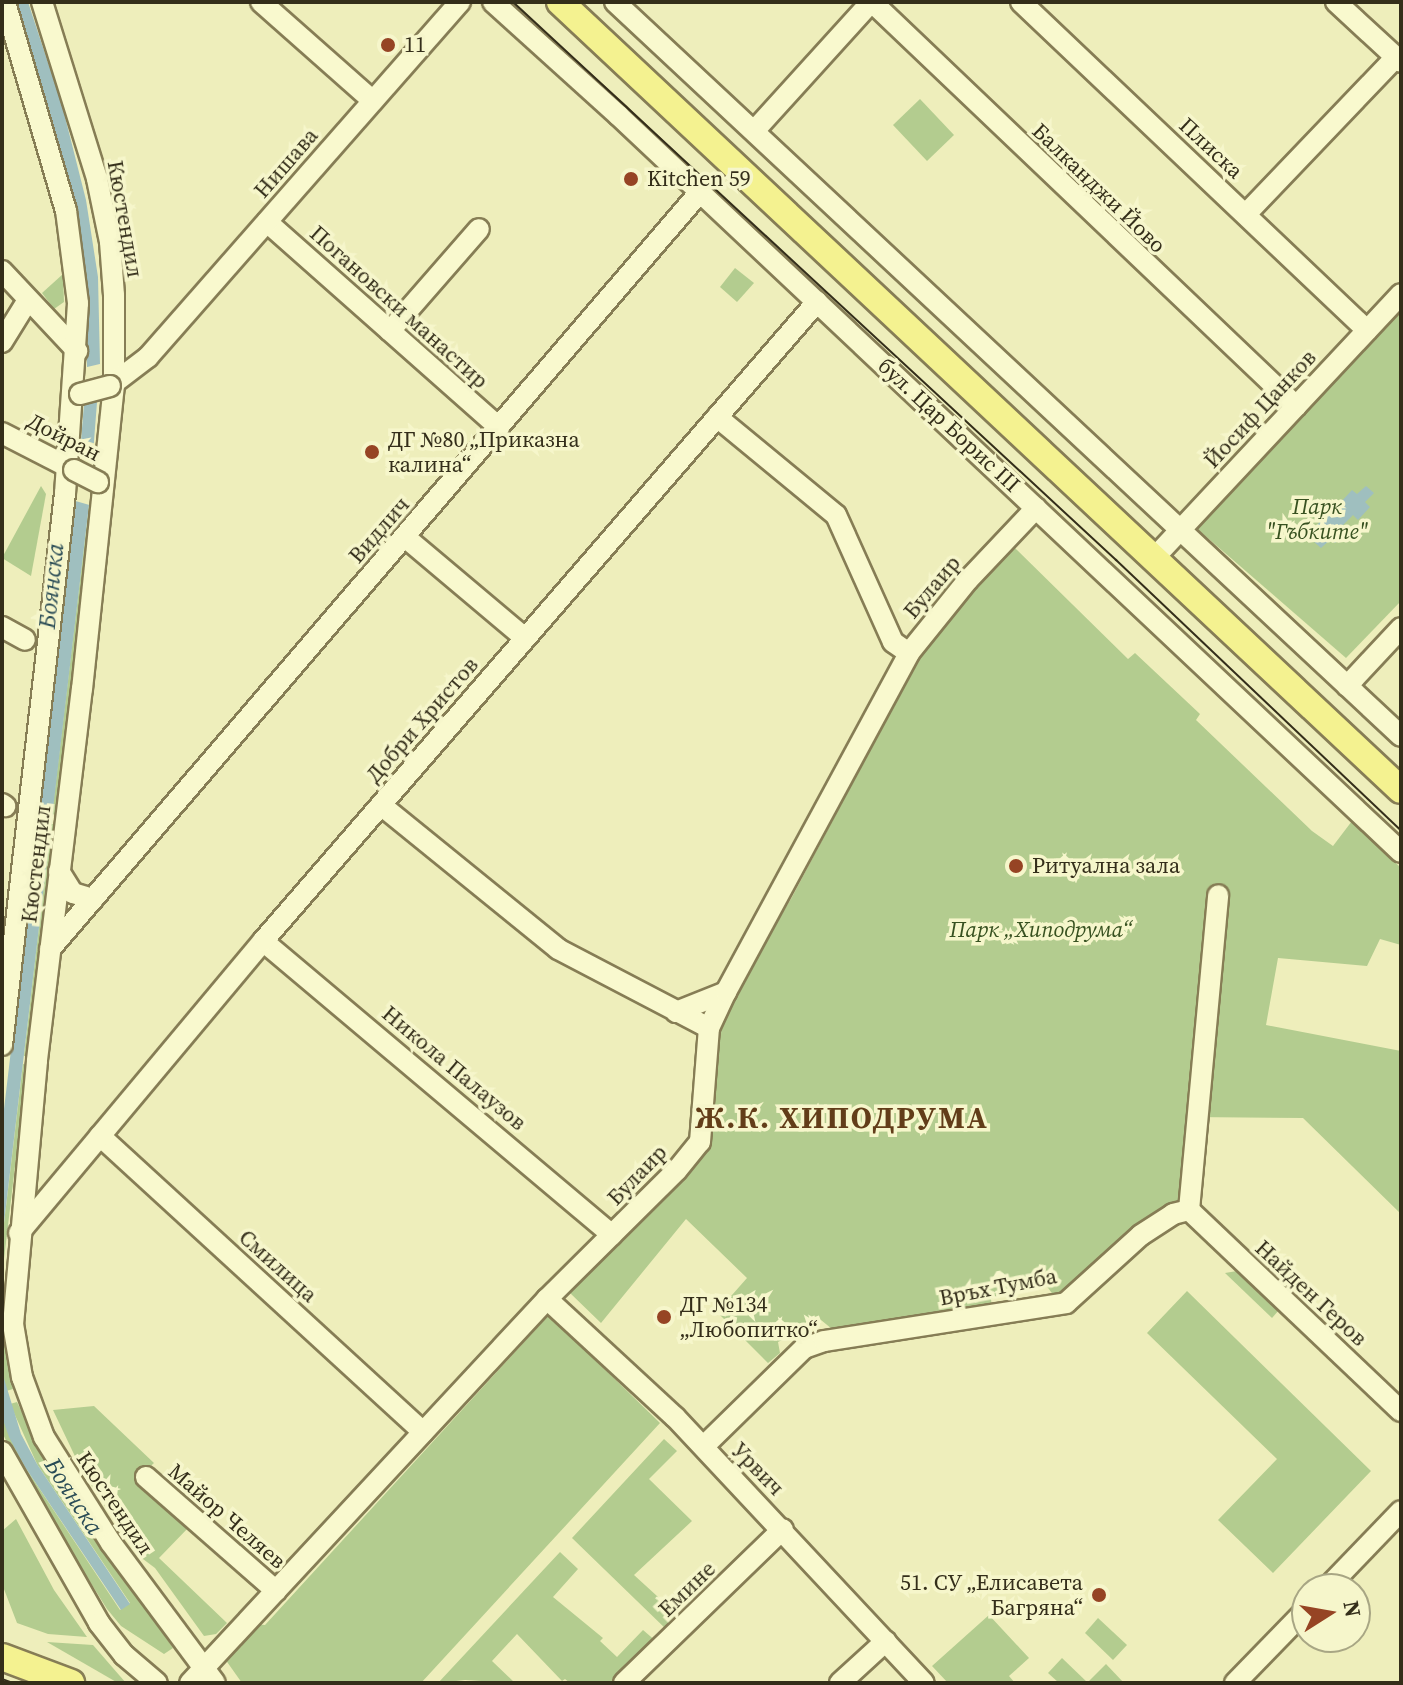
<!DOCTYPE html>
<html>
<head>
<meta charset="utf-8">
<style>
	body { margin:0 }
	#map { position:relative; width:1403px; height:1685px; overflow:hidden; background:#eeb; font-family:"Source Serif 4",serif }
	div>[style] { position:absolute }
	.green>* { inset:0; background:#b3cc8f }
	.water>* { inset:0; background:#9fbfbf }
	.pier>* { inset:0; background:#eeb }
	.roads { filter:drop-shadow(2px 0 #867d55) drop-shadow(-2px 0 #867d55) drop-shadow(0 2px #867d55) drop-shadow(0 -2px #867d55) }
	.minor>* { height:20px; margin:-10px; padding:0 10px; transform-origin:10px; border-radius:10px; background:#f9f9ce }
	.major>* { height:26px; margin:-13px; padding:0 13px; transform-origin:13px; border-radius:13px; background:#f4f290 }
	.tram>* { height:2px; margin:-1px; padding:0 1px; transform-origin:1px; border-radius:1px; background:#342e1a }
	.bridges { filter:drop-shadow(2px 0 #867d55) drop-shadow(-2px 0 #867d55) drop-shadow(0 2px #867d55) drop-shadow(0 -2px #867d55) }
	.minor-bridge>* { height:20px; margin:-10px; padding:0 10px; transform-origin:10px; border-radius:10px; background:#f9f9ce }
	.dots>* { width:22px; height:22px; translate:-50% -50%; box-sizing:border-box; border:4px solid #f6f6cb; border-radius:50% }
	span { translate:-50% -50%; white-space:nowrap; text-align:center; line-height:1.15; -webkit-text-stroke:7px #f6f6cb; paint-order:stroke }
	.poi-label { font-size:22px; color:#342e1a }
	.left { translate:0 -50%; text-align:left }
	.right { translate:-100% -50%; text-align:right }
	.street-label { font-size:22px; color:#342e1a }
	.park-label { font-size:22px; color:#375120; font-style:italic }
	.water-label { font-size:24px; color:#294b55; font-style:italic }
	.district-label { font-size:30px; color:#623d19; font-weight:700; letter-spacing:2px }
	.frame { position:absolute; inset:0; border:4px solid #342e1a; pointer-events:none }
	.north { position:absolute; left:1291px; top:1573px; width:80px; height:80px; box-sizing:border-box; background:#f6f6cb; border:2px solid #a8a684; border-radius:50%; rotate:79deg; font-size:22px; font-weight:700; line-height:32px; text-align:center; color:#342e1a }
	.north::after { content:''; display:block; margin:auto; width:28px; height:36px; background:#964424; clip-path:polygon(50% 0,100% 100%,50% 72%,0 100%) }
</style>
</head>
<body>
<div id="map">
	<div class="green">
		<i style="clip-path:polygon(920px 99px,954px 135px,927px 161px,893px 125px)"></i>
		<i style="clip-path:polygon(735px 268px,754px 283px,737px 302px,720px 287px)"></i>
		<i style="clip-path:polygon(63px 274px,64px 302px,54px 309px,42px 293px)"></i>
		<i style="clip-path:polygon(1401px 309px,1401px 601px,1346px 658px,1195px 527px)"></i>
		<i style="clip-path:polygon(41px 486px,46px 494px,31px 576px,2px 558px)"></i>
		<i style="clip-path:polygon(73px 501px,76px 502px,39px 813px,35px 812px)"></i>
		<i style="clip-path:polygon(89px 505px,93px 506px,56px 815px,52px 814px)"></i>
		<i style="clip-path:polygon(1012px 545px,1128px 659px,1135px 653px,1200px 714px,1196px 720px,1312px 831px,1333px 846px,1352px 821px,1401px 868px,1401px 945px,1380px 939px,1367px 966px,1278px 958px,1266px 1025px,1401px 1051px,1401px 1214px,1303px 1118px,1191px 1117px,1183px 1204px,1063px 1294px,1054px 1296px,1043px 1281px,991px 1299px,992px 1309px,832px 1329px,821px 1320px,778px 1342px,780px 1353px,768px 1363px,717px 1312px,747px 1278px,686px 1219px,601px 1323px,570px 1293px,705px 1145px,715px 1040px,736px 988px,791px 899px,933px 631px)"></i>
		<i style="clip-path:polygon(51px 824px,55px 824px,28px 1056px,24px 1056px)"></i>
		<i style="clip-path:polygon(23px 1064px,27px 1065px,2px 1276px,2px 1240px)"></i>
		<i style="clip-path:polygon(1237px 1271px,1279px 1310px,1272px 1318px,1225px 1273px)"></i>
		<i style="clip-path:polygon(1187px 1291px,1371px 1471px,1273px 1573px,1218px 1520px,1277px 1459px,1147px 1333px)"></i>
		<i style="clip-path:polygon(549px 1315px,660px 1423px,421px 1683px,242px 1683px,225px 1659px,254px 1624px,265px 1625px)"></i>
		<i style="clip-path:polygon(2px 1325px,13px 1389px,6px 1391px,2px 1372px)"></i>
		<i style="clip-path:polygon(17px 1402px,50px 1470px,173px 1648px,164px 1654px,121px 1626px,107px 1609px,19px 1468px,2px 1432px,2px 1417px,25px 1467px,120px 1610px,130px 1603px,37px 1464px,10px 1404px)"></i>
		<i style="clip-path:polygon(94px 1406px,154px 1463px,139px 1477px,190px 1526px,159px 1558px,227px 1623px,216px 1634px,204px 1636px,155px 1568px,139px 1556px,125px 1537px,81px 1469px,53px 1410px)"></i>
		<i style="clip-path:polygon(664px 1439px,677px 1451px,649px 1479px,692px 1521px,634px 1575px,680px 1617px,668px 1631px,572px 1538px)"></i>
		<i style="clip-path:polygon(16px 1519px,54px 1590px,87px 1637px,48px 1634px,17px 1623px,2px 1584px,2px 1531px)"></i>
		<i style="clip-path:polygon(560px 1552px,578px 1569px,553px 1597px,603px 1638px,600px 1641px,617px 1657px,643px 1630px,657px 1642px,615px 1683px,570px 1683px,565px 1679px,562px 1681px,517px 1634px,492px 1661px,515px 1683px,465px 1680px,438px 1683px)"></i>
		<i style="clip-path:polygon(989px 1615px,1029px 1658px,1009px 1676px,1015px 1683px,948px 1683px,932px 1666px)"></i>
		<i style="clip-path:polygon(1098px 1618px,1127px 1645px,1113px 1660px,1085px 1633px)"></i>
		<i style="clip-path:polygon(47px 1642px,93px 1645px,126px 1683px,118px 1683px)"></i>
		<i style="clip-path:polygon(1062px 1658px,1088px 1683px,1059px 1683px,1048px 1673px)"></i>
		<i style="clip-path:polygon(1106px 1664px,1124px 1683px,1092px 1683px,1089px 1681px)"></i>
	</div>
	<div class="water">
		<i style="clip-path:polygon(15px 2px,28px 2px,62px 105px,86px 200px,98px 277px,100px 364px,89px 505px,2px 1240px,2px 1126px,76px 502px,87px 367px,82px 244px,49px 109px)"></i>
		<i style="clip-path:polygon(1366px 486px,1374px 493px,1365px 502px,1370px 507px,1358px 520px,1353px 515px,1342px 526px,1347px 531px,1335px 543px,1331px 539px,1321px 548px,1313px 541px,1322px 532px,1316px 526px,1330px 511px,1335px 516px,1343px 507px,1340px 503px,1352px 490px,1357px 494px)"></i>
		<i style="clip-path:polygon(2px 1372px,21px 1434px,37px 1464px,130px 1604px,121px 1610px,25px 1467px,9px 1437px,2px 1417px)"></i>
	</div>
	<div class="pier">
		<i style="clip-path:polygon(104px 363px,103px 396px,81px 402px,83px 368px)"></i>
		<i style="clip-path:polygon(78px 438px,99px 445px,93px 506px,72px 500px)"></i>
	</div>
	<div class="roads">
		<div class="minor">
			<i style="left:42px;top:2px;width:185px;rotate:72.7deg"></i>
			<i style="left:97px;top:179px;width:64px;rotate:78.3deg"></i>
			<i style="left:110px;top:242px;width:53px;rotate:85.7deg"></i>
			<i style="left:114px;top:295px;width:90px;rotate:90deg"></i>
			<i style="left:114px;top:385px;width:305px;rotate:96deg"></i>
			<i style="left:82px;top:688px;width:376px;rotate:96.9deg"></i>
			<i style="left:37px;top:1061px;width:264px;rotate:95.2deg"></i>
			<i style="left:13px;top:1324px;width:54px;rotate:80.4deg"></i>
			<i style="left:22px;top:1377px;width:64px;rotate:69.9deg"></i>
			<i style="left:44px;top:1437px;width:125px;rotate:57.7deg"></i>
			<i style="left:111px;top:1543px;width:174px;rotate:53.4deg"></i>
			<i style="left:261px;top:2px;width:149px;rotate:41.5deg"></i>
			<i style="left:493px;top:2px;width:169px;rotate:42.1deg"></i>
			<i style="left:618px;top:115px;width:1075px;rotate:43.27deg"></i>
			<i style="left:615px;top:2px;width:1075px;rotate:43.04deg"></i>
			<i style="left:872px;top:2px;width:586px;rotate:43.62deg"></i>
			<i style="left:1021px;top:2px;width:477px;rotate:43.5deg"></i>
			<i style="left:1336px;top:2px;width:88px;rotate:42.7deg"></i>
			<i style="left:755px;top:130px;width:173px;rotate:-47.8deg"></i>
			<i style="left:1246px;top:214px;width:217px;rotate:-46.3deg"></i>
			<i style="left:267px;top:222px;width:310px;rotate:41.5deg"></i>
			<i style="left:2px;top:271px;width:110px;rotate:46.8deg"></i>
			<i style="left:390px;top:331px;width:135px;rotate:-48.9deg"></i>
			<i style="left:2px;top:342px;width:49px;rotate:-58.2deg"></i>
			<i style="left:110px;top:386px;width:48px;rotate:-37.3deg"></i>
			<i style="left:148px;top:357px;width:473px;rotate:-48.7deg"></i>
			<i style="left:717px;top:417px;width:154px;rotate:39.5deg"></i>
			<i style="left:836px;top:515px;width:139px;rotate:65.8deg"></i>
			<i style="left:893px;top:642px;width:19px;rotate:35deg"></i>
			<i style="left:2px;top:433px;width:81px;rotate:27.2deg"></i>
			<i style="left:405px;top:537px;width:157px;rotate:40.1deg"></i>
			<i style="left:1155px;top:557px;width:360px;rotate:-46.9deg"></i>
			<i style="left:2px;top:627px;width:26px;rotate:29deg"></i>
			<i style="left:1347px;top:686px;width:79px;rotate:-47deg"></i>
			<i style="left:2px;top:804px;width:4px;rotate:34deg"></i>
			<i style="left:381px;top:805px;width:228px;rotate:39.1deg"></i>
			<i style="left:558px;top:949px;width:170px;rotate:27.6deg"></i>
			<i style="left:59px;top:871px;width:26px;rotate:58deg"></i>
			<i style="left:73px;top:893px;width:21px;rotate:17deg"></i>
			<i style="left:263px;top:941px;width:456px;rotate:40.1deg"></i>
			<i style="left:50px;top:949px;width:998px;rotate:-49.35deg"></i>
			<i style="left:676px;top:1012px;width:54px;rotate:-21.8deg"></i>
			<i style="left:2px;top:1045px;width:555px;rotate:-83.48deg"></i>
			<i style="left:65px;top:494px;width:191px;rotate:-86.1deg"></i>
			<i style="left:78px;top:303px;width:93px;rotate:-97.4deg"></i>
			<i style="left:66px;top:211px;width:218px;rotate:-106.3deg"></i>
			<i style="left:100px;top:1136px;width:438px;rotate:42.5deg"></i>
			<i style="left:1189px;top:1210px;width:316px;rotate:-84.7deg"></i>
			<i style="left:1189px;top:1210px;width:292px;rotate:43.5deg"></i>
			<i style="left:19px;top:1233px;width:381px;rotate:-50.1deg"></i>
			<i style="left:263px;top:941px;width:846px;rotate:-49.08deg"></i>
			<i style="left:547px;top:1299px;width:174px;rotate:42.7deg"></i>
			<i style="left:675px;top:1417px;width:364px;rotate:46.9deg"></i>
			<i style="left:704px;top:1446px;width:140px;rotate:-44.4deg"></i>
			<i style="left:804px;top:1348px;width:21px;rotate:-19deg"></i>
			<i style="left:824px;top:1341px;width:245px;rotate:-8.9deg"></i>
			<i style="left:1066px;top:1303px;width:101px;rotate:-42.2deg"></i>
			<i style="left:1141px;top:1235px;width:38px;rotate:-33deg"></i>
			<i style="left:1173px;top:1214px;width:16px;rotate:-14deg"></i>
			<i style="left:2px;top:1452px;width:197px;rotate:60.4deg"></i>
			<i style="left:99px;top:1623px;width:41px;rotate:52deg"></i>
			<i style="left:124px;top:1655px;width:43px;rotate:40.3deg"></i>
			<i style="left:146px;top:1477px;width:173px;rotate:41.2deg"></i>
			<i style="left:1326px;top:1589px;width:108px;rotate:-46.1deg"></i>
			<i style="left:190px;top:1683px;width:524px;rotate:-47.09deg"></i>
			<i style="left:547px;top:1299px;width:183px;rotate:-44.8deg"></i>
			<i style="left:677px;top:1170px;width:36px;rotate:-51deg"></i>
			<i style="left:700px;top:1142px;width:114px;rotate:-85.5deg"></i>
			<i style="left:709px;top:1028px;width:40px;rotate:-65deg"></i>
			<i style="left:726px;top:992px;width:385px;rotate:-61.6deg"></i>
			<i style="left:909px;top:653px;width:94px;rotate:-51.1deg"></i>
			<i style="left:968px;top:580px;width:99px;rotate:-46.6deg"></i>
			<i style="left:624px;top:1683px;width:221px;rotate:-44.1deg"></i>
			<i style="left:840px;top:1683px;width:62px;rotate:-42.4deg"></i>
			<i style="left:1235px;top:1683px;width:103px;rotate:-45.8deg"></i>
		</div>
		<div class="major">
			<i style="left:560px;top:2px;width:1152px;rotate:43.14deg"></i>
			<i style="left:2px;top:1657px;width:74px;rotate:20.6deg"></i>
		</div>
	</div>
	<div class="tram">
		<i style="left:513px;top:2px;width:822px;rotate:42.78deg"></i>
		<i style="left:1116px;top:560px;width:393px;rotate:43.5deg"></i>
		<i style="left:2px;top:1679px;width:12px;rotate:20deg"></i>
	</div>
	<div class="bridges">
		<div class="minor-bridge">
			<i style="left:80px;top:394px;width:31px;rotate:-15deg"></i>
			<i style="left:74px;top:470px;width:27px;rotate:27deg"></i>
		</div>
	</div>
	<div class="dots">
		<i style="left:388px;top:45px;background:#964424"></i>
		<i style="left:631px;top:179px;background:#964424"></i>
		<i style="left:372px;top:452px;background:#964424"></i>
		<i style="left:1016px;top:866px;background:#964424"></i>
		<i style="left:664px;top:1317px;background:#964424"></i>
		<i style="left:1099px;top:1595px;background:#964424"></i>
	</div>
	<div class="poi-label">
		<span class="left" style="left:404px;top:45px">11</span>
		<span class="left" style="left:647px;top:179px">Kitchen 59</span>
		<span class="left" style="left:388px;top:452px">ДГ №80 „Приказна<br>калина“</span>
		<span class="left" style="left:1032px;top:866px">Ритуална зала</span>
		<span class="left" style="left:680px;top:1317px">ДГ №134<br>„Любопитко“</span>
		<span class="right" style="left:1083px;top:1595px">51. СУ „Елисавета<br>Багряна“</span>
	</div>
	<div class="street-label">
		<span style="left:1211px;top:148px;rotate:43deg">Плиска</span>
		<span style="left:286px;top:163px;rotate:-49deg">Нишава</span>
		<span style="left:1099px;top:188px;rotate:44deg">Балканджи Йово</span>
		<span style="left:125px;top:219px;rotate:80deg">Кюстендил</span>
		<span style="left:399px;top:307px;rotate:42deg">Погановски манастир</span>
		<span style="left:1260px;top:409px;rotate:-47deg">Йосиф Цанков</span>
		<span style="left:949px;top:425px;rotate:43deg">бул. Цар Борис III</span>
		<span style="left:64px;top:437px;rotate:27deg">Дойран</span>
		<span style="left:379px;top:530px;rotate:-49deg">Видлич</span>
		<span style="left:932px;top:587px;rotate:-50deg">Булаир</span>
		<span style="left:422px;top:720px;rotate:-49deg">Добри Христов</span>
		<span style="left:36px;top:864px;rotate:-83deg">Кюстендил</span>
		<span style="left:454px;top:1068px;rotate:40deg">Никола Палаузов</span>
		<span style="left:637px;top:1175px;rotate:-46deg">Булаир</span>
		<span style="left:278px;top:1266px;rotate:42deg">Смилица</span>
		<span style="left:998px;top:1287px;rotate:-11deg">Връх Тумба</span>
		<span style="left:1311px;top:1293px;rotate:43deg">Найден Геров</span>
		<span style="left:758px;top:1469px;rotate:46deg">Урвич</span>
		<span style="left:115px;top:1503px;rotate:56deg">Кюстендил</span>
		<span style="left:227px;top:1516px;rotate:41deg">Майор Челяев</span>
		<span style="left:687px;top:1589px;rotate:-44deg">Емине</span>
	</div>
	<div class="park-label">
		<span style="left:1317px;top:519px">Парк<br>"Гъбките"</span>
		<span style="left:1041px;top:930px">Парк „Хиподрума“</span>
	</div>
	<div class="water-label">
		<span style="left:51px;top:586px;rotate:-84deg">Боянска</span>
		<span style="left:74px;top:1496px;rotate:57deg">Боянска</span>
	</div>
	<div class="district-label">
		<span style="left:842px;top:1118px">Ж.К. ХИПОДРУМА</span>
	</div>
	<div class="frame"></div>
	<div class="north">N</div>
</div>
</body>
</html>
